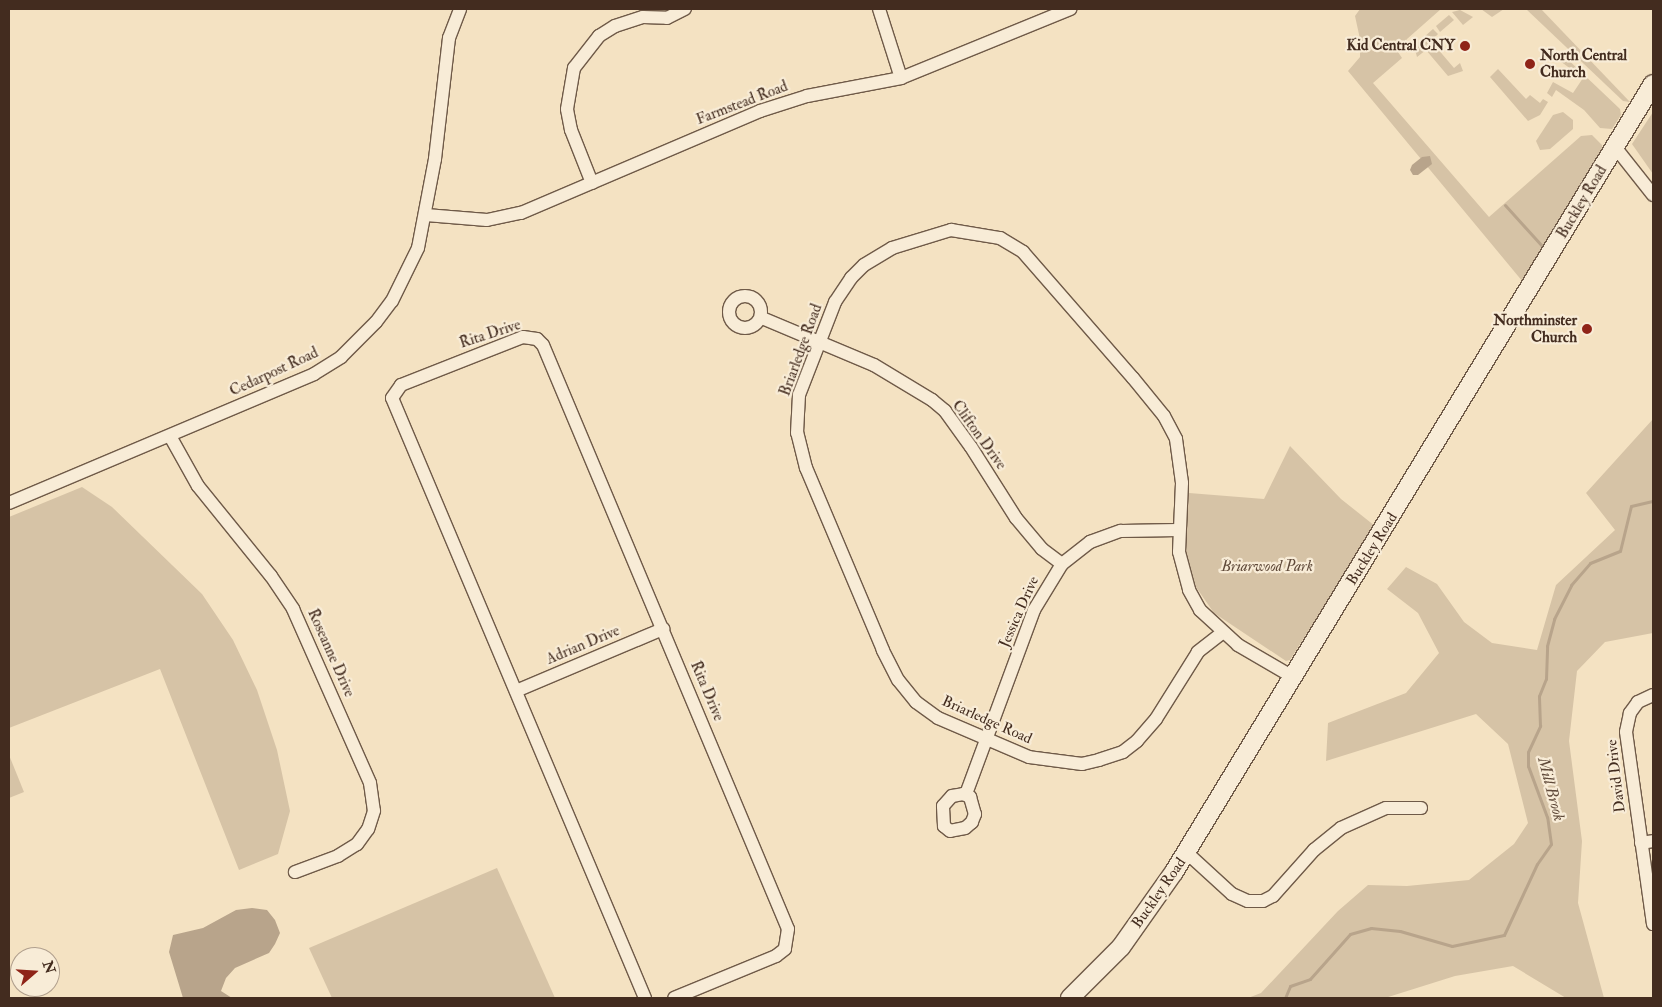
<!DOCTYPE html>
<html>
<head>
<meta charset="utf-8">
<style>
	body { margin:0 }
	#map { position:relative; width:1662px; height:1007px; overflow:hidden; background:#f4e2c2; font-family:"IM FELL Double Pica",serif }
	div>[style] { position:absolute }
	.green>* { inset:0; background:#d6c3a6 }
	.water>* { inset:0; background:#b8a48b }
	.stream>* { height:3px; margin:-1.5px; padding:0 1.5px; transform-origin:1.5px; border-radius:1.5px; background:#b8a48b }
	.roads { filter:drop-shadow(1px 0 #6f5a48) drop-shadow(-1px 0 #6f5a48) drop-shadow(0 1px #6f5a48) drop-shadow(0 -1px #6f5a48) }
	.street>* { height:12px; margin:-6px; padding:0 6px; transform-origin:6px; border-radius:6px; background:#f8ecd7 }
	.street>.ring { margin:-6px; padding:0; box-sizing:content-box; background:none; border:12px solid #f8ecd7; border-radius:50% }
	.secondary>* { height:18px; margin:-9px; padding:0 9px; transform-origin:9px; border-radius:9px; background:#f8ecd7 }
	.dots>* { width:14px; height:14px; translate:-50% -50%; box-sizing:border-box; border:2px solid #f8ecd7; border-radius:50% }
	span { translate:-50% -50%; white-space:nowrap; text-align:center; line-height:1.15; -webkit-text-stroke:4.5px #f8ecd7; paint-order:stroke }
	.poi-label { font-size:15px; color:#432c1f; font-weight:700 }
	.right { translate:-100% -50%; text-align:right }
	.left { translate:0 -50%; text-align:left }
	.street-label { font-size:15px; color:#432c1f }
	.park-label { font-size:15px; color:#604a3a; font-style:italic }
	.water-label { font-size:16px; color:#604a3a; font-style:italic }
	.frame { position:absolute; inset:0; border:10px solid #432c1f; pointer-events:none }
	.north { position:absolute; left:10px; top:947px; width:50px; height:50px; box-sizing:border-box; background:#f8ecd7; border:1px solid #b09f8d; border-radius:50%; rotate:71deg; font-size:14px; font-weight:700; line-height:20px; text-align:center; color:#432c1f }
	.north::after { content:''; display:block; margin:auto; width:18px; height:22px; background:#8f2418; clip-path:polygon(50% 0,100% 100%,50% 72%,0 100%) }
</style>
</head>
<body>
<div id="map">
	<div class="green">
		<i style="clip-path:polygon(1360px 9px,1441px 9px,1407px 39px,1398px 52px,1402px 58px,1373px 83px,1489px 217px,1581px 136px,1592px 135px,1602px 145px,1602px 149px,1523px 282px,1348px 71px,1360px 57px,1360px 39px,1355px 16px)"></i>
		<i style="clip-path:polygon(1481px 9px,1504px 9px,1492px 17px)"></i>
		<i style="clip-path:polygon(1526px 9px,1541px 9px,1630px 102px,1623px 101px)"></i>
		<i style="clip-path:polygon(1460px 10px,1473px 17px,1463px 25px,1452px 12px)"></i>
		<i style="clip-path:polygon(1449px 15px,1454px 20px,1440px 32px,1436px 26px)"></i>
		<i style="clip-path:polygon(1433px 29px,1438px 34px,1431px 41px,1454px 68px,1460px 63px,1463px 71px,1448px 76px,1426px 50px,1417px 57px,1414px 46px)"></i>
		<i style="clip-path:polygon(1561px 53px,1620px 109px,1621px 115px,1612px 129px,1600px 128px,1584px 110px,1556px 90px,1552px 97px,1547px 93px,1553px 82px,1573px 93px,1583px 78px,1556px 58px)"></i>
		<i style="clip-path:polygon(1498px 69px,1526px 99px,1530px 95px,1540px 103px,1543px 99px,1548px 102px,1540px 115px,1528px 121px,1490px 77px)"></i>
		<i style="clip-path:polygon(1563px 112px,1573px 120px,1573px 129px,1550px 149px,1540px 150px,1536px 141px,1553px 115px)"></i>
		<i style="clip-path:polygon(1653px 112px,1653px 174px,1632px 144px)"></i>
		<i style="clip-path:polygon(1653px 419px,1653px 633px,1605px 642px,1577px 671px,1569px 741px,1582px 841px,1578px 903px,1604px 998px,1566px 998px,1513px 966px,1455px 976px,1385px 998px,1248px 998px,1261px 993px,1338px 911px,1368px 885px,1407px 886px,1469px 880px,1514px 844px,1528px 823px,1508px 744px,1476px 714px,1326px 761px,1328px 723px,1406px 693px,1439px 653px,1418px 613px,1387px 589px,1406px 567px,1437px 584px,1464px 622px,1492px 643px,1537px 650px,1556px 585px,1615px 530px,1586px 493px)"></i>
		<i style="clip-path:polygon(1290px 446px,1341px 499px,1375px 526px,1290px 660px,1286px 661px,1214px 613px,1196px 587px,1185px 547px,1189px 493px,1264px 499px)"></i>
		<i style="clip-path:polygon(82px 487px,112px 507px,202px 594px,233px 640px,257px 690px,277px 750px,290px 811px,278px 854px,239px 870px,160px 669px,9px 728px,9px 517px)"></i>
		<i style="clip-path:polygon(9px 755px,24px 792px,9px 798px)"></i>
		<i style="clip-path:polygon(497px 868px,555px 998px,332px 998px,309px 948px)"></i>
	</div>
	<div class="water">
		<i style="clip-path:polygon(1430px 156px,1432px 164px,1418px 175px,1413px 175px,1410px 170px,1412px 165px,1422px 157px)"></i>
		<i style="clip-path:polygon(252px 908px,267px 910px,275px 920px,280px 933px,275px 944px,269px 953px,235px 968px,226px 978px,221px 991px,232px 998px,183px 998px,169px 952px,173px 935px,203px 928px,236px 910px)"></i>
	</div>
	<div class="stream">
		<i style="left:1505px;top:205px;width:55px;rotate:47.9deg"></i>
		<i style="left:1285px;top:998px;width:13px;rotate:-67deg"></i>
		<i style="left:1290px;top:986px;width:21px;rotate:-19deg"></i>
		<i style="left:1310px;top:979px;width:60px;rotate:-48.4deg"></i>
		<i style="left:1350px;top:934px;width:22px;rotate:-16deg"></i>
		<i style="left:1371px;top:928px;width:29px;rotate:6deg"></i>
		<i style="left:1400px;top:931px;width:54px;rotate:16.1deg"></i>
		<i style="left:1452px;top:946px;width:53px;rotate:-11.9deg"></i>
		<i style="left:1504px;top:935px;width:78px;rotate:-65.1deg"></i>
		<i style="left:1537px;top:864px;width:24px;rotate:-55deg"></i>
		<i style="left:1551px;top:844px;width:27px;rotate:-98deg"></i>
		<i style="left:1547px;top:817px;width:54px;rotate:-110.4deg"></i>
		<i style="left:1528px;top:766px;width:14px;rotate:-90deg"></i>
		<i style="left:1528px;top:752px;width:29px;rotate:-65deg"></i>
		<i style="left:1540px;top:726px;width:30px;rotate:-92deg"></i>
		<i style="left:1539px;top:696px;width:18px;rotate:-68deg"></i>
		<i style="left:1546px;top:679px;width:33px;rotate:-88deg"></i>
		<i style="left:1547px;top:646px;width:28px;rotate:-75deg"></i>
		<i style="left:1554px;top:619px;width:38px;rotate:-63deg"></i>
		<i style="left:1571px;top:585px;width:29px;rotate:-49deg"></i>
		<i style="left:1590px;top:563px;width:32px;rotate:-22deg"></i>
		<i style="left:1620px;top:551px;width:46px;rotate:-76.3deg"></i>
		<i style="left:1631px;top:506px;width:23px;rotate:-13deg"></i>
	</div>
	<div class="roads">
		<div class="street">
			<i style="left:879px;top:9px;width:72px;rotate:72.3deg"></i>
			<i style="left:1615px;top:147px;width:61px;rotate:51.6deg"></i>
			<i style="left:592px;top:183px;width:57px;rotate:-111.6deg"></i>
			<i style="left:571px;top:130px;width:21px;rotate:-101deg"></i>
			<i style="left:567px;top:109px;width:42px;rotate:-80.3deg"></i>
			<i style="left:574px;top:68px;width:41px;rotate:-52deg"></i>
			<i style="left:599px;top:36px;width:19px;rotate:-32deg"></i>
			<i style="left:615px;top:26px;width:29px;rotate:-18deg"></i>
			<i style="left:643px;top:17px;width:24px;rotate:2deg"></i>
			<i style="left:667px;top:18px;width:20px;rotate:-27deg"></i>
			<i style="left:426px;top:215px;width:61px;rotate:4.7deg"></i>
			<i style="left:487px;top:220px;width:35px;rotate:-12deg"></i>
			<i style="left:521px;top:213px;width:260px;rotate:-23.1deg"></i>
			<i style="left:760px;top:111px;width:49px;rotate:-17.7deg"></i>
			<i style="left:807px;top:96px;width:96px;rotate:-10.8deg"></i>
			<i style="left:901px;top:78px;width:183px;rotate:-22.2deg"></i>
			<i class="ring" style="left:729px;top:296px;width:20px;height:20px"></i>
			<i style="left:762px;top:318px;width:121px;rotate:22.8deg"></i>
			<i style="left:874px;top:365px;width:68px;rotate:31.1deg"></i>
			<i style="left:932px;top:400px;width:17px;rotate:40deg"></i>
			<i style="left:945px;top:411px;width:44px;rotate:54.2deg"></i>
			<i style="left:971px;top:447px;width:84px;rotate:57.6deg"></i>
			<i style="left:1016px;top:518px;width:40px;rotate:50deg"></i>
			<i style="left:1042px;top:549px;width:25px;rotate:37deg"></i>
			<i style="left:170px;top:436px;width:57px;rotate:60.8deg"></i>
			<i style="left:198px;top:486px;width:116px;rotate:51deg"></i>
			<i style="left:271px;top:576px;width:40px;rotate:56deg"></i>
			<i style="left:293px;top:609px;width:190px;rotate:66.1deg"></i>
			<i style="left:370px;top:783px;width:28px;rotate:82deg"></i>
			<i style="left:374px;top:811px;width:19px;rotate:108deg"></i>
			<i style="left:368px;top:829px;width:19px;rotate:126deg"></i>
			<i style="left:357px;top:844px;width:22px;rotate:148deg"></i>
			<i style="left:338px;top:856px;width:46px;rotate:159.6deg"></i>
			<i style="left:9px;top:503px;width:331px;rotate:-22.9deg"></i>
			<i style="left:314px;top:374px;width:32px;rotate:-32deg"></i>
			<i style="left:341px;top:357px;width:49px;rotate:-45deg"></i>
			<i style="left:376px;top:322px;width:26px;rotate:-53deg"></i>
			<i style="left:392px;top:301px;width:59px;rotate:-63.9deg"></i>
			<i style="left:418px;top:248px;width:91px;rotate:-79.2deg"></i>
			<i style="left:435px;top:159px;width:122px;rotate:-83.4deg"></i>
			<i style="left:449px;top:38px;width:31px;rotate:-69deg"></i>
			<i style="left:1222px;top:633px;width:31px;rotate:142deg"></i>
			<i style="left:1198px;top:652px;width:79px;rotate:122.1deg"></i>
			<i style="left:1156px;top:719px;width:29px;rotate:131deg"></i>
			<i style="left:1137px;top:741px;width:18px;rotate:142deg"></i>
			<i style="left:1123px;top:752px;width:25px;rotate:162deg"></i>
			<i style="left:1099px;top:760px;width:17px;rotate:167deg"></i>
			<i style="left:1082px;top:764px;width:53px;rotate:-172.5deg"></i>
			<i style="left:1029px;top:757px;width:99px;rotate:-156.8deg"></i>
			<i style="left:938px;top:718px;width:27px;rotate:-144deg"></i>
			<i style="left:916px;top:702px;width:28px;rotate:-129deg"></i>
			<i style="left:898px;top:680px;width:34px;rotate:-117deg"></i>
			<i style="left:883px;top:650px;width:198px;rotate:-112.9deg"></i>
			<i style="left:806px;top:468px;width:36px;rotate:-104deg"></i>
			<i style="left:797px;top:433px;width:38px;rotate:-87deg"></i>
			<i style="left:799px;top:395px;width:100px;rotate:-68.8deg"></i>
			<i style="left:835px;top:302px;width:29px;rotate:-56deg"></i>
			<i style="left:851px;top:278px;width:18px;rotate:-45deg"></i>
			<i style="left:864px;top:265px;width:33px;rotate:-31deg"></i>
			<i style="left:892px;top:248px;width:62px;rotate:-17deg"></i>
			<i style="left:951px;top:230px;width:50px;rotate:9.3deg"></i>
			<i style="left:1000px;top:238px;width:27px;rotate:31deg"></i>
			<i style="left:1023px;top:252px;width:167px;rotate:48.9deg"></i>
			<i style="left:1133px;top:378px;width:49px;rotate:50.8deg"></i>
			<i style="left:1164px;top:416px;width:26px;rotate:62deg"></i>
			<i style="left:1176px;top:439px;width:44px;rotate:82.2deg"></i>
			<i style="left:1182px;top:483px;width:69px;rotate:92.5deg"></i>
			<i style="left:1179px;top:552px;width:39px;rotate:75deg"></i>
			<i style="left:1189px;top:590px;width:23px;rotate:61deg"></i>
			<i style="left:1200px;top:610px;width:52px;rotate:42.6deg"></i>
			<i style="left:1238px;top:645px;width:64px;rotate:30.2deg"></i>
			<i style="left:516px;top:691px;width:160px;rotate:-22.9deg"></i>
			<i style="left:1653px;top:695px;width:17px;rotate:155deg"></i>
			<i style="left:1638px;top:702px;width:14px;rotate:126deg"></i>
			<i style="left:1630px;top:713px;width:19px;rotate:102deg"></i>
			<i style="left:1626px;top:732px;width:194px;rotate:82deg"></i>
			<i style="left:963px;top:794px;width:8px;rotate:23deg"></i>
			<i style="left:970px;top:797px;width:18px;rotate:74deg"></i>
			<i style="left:975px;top:814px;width:9px;rotate:111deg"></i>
			<i style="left:972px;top:822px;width:9px;rotate:139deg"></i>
			<i style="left:965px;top:828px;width:15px;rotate:169deg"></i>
			<i style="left:950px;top:831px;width:8px;rotate:-140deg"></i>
			<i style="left:944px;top:826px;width:20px;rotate:-93deg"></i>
			<i style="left:943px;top:806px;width:13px;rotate:-48deg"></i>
			<i style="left:952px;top:796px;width:11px;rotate:-10deg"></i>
			<i style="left:966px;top:794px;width:196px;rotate:-69.7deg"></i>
			<i style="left:1034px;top:610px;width:54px;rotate:-58.7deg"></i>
			<i style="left:1062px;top:564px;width:36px;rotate:-38deg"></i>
			<i style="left:1090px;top:542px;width:33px;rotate:-20deg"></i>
			<i style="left:1121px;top:531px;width:57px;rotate:-1deg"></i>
			<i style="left:1641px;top:843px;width:12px;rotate:-9deg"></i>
			<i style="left:1186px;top:852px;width:62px;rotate:42.4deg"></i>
			<i style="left:1232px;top:894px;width:17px;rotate:24deg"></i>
			<i style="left:1248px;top:901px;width:15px"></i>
			<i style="left:1263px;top:901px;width:11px;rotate:-27deg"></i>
			<i style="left:1273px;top:896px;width:62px;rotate:-48.3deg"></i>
			<i style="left:1314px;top:850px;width:35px;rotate:-39deg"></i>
			<i style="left:1341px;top:828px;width:49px;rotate:-24deg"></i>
			<i style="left:1386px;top:808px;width:35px"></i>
			<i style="left:645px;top:998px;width:651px;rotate:-112.86deg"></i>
			<i style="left:392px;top:398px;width:16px;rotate:-55deg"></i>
			<i style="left:401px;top:385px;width:131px;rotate:-21.5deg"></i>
			<i style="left:523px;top:337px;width:14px;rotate:8deg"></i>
			<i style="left:537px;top:339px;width:8px;rotate:45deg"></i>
			<i style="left:543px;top:345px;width:633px;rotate:67.24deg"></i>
			<i style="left:788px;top:929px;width:20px;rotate:99deg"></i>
			<i style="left:785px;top:949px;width:11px;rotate:142deg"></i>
			<i style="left:776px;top:956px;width:110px;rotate:157.6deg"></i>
		</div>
		<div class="secondary">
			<i style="left:1070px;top:998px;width:72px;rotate:-45deg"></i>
			<i style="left:1121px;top:947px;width:92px;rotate:-54.8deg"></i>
			<i style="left:1174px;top:872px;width:922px;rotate:-58.71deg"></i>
		</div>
	</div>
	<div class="dots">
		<i style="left:1465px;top:46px;background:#8f2418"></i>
		<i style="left:1530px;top:64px;background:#8f2418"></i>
		<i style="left:1587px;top:329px;background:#8f2418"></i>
	</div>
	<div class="poi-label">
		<span class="right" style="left:1455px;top:46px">Kid Central CNY</span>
		<span class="left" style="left:1540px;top:64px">North Central<br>Church</span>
		<span class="right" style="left:1577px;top:329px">Northminster<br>Church</span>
	</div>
	<div class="street-label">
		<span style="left:742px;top:103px;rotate:-21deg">Farmstead Road</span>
		<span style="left:1582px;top:202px;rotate:-59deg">Buckley Road</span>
		<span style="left:490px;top:334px;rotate:-18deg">Rita Drive</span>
		<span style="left:801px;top:350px;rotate:-70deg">Briarledge Road</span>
		<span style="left:274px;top:372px;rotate:-25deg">Cedarpost Road</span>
		<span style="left:979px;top:435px;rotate:54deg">Clifton Drive</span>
		<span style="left:1372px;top:549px;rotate:-58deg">Buckley Road</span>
		<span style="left:1019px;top:612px;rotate:-66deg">Jessica Drive</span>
		<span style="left:583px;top:645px;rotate:-23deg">Adrian Drive</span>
		<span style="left:331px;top:653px;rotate:66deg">Roseanne Drive</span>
		<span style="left:707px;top:691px;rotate:67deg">Rita Drive</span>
		<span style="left:987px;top:720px;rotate:24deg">Briarledge Road</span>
		<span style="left:1616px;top:776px;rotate:-97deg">David Drive</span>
		<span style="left:1159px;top:893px;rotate:-55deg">Buckley Road</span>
	</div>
	<div class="park-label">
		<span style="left:1267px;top:567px">Briarwood Park</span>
	</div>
	<div class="water-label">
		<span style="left:1551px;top:789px;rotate:75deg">Mill Brook</span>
	</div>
	<div class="frame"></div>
	<div class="north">N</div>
</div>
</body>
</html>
